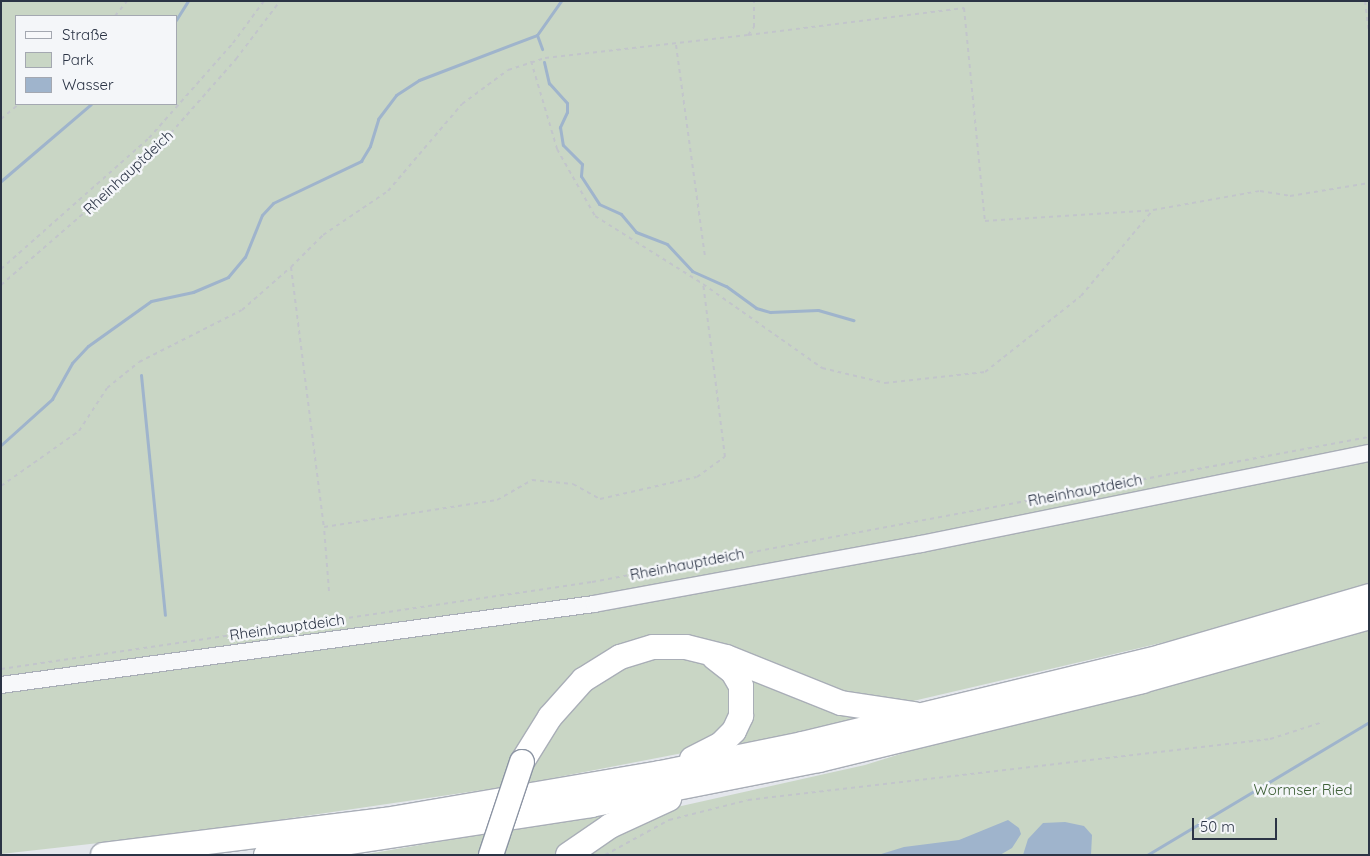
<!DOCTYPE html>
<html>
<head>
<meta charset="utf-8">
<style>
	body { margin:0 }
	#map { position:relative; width:1370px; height:856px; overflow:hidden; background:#e4e7ec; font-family:Quicksand,sans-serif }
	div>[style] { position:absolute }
	.green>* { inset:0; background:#c9d6c5 }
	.water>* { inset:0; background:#9fb4cc }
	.stream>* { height:3px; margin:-1.5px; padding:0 1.5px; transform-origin:1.5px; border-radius:1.5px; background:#9fb4cc }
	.path>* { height:2px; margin-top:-1px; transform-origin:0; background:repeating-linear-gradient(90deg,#c2c5cb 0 4px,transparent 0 8px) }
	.roads { filter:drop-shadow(1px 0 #a9aeb7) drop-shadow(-1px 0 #a9aeb7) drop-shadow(0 1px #a9aeb7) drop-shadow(0 -1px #a9aeb7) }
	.minor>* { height:16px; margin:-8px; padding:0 8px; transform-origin:8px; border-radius:8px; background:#f7f8fa }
	.highway>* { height:24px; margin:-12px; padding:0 12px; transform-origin:12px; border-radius:12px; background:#fff }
	.bridges { filter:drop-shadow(1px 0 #8b94a3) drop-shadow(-1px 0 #8b94a3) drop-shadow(0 1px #8b94a3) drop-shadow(0 -1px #8b94a3) }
	.highway-bridge>* { height:24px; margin:-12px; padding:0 12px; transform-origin:12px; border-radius:12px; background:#fff }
	span { translate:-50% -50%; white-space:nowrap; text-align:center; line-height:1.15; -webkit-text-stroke:5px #f4f6f9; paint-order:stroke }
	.street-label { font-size:15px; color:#2b3445 }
	.park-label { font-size:15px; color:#3f6138 }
	.frame { position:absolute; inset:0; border:2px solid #2b3445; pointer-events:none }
	.legend { position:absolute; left:15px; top:15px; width:162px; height:90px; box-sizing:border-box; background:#f4f6f9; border:1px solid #a4a8b1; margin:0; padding:6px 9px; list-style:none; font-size:15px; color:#2b3445 }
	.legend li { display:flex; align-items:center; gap:10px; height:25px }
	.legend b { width:25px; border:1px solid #a4a8b1 }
	.scale { position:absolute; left:1192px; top:818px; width:85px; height:22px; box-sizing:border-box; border:2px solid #2b3445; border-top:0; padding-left:6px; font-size:15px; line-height:18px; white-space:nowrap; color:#2b3445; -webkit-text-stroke:4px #f4f6f9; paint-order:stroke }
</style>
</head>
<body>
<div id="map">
	<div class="green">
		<i style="clip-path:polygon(evenodd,1px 1px,1369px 1px,1369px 585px,1242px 624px,896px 705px,852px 699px,752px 660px,618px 652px,503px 787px,197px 832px,1px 854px,1px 1px,16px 16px,176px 16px,176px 104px,16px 104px,16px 16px)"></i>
		<i style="clip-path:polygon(1369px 625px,1369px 855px,580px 855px,668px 809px,865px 765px,939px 742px)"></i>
		<i style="clip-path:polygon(685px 652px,728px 676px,733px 721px,688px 752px,517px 785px,545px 731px,614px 665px)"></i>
		<i style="clip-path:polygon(742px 676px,868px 718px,724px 748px)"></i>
		<i style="clip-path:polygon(619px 811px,559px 855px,361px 855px,379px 852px)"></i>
	</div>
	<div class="water">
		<i style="clip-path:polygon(1008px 820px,1019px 828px,1021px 834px,1012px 848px,1000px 855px,878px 855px,904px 847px,959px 840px)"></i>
		<i style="clip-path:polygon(1065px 822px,1084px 826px,1092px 835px,1091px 855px,1023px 855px,1028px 839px,1043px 823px)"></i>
	</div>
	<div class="stream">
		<i style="left:176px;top:20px;width:22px;rotate:-58deg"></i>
		<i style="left:537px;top:35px;width:15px;rotate:70deg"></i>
		<i style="left:544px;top:62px;width:22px;rotate:77deg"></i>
		<i style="left:549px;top:83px;width:27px;rotate:48deg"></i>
		<i style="left:567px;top:103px;width:9px;rotate:90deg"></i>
		<i style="left:567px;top:112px;width:17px;rotate:115deg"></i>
		<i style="left:560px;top:127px;width:18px;rotate:81deg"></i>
		<i style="left:563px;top:145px;width:27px;rotate:45deg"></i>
		<i style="left:582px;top:164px;width:12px;rotate:95deg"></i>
		<i style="left:581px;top:176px;width:33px;rotate:57deg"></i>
		<i style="left:599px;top:204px;width:24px;rotate:24deg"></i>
		<i style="left:621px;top:214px;width:23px;rotate:50deg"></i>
		<i style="left:636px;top:232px;width:33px;rotate:21deg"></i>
		<i style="left:667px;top:244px;width:37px;rotate:47deg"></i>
		<i style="left:692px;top:271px;width:37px;rotate:24deg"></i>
		<i style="left:726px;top:286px;width:37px;rotate:36deg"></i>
		<i style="left:756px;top:308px;width:15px;rotate:16deg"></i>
		<i style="left:770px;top:312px;width:48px;rotate:-2.4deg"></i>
		<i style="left:818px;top:310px;width:37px;rotate:16deg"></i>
		<i style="left:1px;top:181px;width:118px;rotate:-40.5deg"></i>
		<i style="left:141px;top:375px;width:241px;rotate:84.3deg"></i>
		<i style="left:1px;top:445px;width:69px;rotate:-42deg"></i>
		<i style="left:52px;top:399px;width:41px;rotate:-60.9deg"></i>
		<i style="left:72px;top:363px;width:23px;rotate:-47deg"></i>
		<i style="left:88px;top:346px;width:77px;rotate:-35.5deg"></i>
		<i style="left:151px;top:301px;width:43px;rotate:-12.1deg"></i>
		<i style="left:193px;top:292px;width:38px;rotate:-23deg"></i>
		<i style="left:228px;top:277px;width:26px;rotate:-50deg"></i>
		<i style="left:245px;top:257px;width:45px;rotate:-68deg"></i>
		<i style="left:262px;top:215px;width:16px;rotate:-47deg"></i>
		<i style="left:273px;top:203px;width:98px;rotate:-25.5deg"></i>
		<i style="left:361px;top:161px;width:17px;rotate:-59deg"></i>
		<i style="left:370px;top:146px;width:28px;rotate:-73deg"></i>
		<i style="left:378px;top:119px;width:30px;rotate:-53deg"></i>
		<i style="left:396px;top:95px;width:27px;rotate:-33deg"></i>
		<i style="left:419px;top:80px;width:126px;rotate:-20.9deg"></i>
		<i style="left:537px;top:35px;width:42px;rotate:-54.8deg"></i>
		<i style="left:1147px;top:855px;width:259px;rotate:-30.9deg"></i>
	</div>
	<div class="path">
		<i style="left:1365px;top:1px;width:34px;rotate:83deg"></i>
		<i style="left:115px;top:16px;width:19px;rotate:-51deg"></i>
		<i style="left:748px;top:35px;width:218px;rotate:-7.1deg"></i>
		<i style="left:964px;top:8px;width:214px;rotate:84.4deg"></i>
		<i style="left:985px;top:221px;width:168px;rotate:-3.7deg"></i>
		<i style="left:1153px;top:210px;width:109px;rotate:-10.1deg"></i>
		<i style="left:1260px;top:191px;width:30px;rotate:9deg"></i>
		<i style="left:1290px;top:196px;width:80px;rotate:-9.3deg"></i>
		<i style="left:676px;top:45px;width:214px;rotate:82.2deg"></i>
		<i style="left:531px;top:61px;width:92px;rotate:73.5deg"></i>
		<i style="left:557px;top:149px;width:77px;rotate:60.4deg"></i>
		<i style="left:595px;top:216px;width:128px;rotate:32.2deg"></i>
		<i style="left:703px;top:284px;width:146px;rotate:35.2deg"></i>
		<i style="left:822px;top:368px;width:65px;rotate:13.4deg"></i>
		<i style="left:885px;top:383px;width:101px;rotate:-6.3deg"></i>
		<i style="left:985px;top:372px;width:122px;rotate:-38.4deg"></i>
		<i style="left:1081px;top:296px;width:112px;rotate:-50.1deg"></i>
		<i style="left:1px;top:119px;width:23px;rotate:-40deg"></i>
		<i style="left:291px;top:267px;width:45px;rotate:-45deg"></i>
		<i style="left:323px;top:235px;width:78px;rotate:-34.1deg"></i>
		<i style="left:388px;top:191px;width:114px;rotate:-49.6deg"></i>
		<i style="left:462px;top:104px;width:57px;rotate:-36.5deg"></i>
		<i style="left:508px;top:70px;width:39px;rotate:-18deg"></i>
		<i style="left:545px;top:58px;width:204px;rotate:-6.5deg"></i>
		<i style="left:748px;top:35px;width:10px;rotate:-53deg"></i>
		<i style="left:754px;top:27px;width:26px;rotate:-90deg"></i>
		<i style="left:1px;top:269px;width:198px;rotate:-41.5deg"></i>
		<i style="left:149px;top:138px;width:127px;rotate:-48.5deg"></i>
		<i style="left:233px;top:43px;width:52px;rotate:-53.6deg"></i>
		<i style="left:1px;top:285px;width:204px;rotate:-41deg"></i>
		<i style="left:155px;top:151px;width:123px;rotate:-48.6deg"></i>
		<i style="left:236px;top:59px;width:73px;rotate:-52.8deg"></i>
		<i style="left:1px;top:486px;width:95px;rotate:-35.2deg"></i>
		<i style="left:79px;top:431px;width:51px;rotate:-56.9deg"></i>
		<i style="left:107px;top:388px;width:41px;rotate:-39.1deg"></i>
		<i style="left:139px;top:362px;width:115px;rotate:-26.8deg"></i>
		<i style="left:242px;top:310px;width:65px;rotate:-41.3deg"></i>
		<i style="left:291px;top:267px;width:262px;rotate:82.8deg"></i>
		<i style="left:329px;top:591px;width:64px;rotate:-94.5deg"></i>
		<i style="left:324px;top:527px;width:175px;rotate:-8.9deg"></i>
		<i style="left:497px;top:500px;width:40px;rotate:-29.7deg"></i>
		<i style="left:532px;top:480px;width:41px;rotate:5.6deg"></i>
		<i style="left:573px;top:484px;width:31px;rotate:29deg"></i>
		<i style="left:600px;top:499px;width:99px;rotate:-12.8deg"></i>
		<i style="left:697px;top:477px;width:34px;rotate:-36deg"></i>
		<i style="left:725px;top:457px;width:174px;rotate:-97.2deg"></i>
		<i style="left:1px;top:669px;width:597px;rotate:-8.37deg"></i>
		<i style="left:592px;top:582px;width:790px;rotate:-10.57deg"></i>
		<i style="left:605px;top:855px;width:73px;rotate:-28.7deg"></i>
		<i style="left:669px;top:820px;width:81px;rotate:-14.2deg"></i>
		<i style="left:748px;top:800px;width:526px;rotate:-6.67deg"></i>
		<i style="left:1270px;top:739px;width:56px;rotate:-17.8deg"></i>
	</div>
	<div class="roads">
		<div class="minor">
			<i style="left:1px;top:685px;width:599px;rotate:-7.78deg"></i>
			<i style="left:594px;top:604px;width:332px;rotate:-10.4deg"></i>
			<i style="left:921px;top:544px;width:457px;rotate:-11.5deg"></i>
		</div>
		<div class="highway">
			<i style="left:692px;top:759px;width:33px;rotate:-27deg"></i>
			<i style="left:721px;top:744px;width:18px;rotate:-45deg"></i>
			<i style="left:734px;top:731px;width:17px;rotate:-65deg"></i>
			<i style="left:741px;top:716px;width:30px;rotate:-90deg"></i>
			<i style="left:741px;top:686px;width:16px;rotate:-120deg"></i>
			<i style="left:733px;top:672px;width:24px;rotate:-142deg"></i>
			<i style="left:522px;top:762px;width:53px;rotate:-58.1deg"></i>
			<i style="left:550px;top:717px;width:50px;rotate:-48.3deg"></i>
			<i style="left:583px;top:680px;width:44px;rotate:-31.9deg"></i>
			<i style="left:620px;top:657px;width:34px;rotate:-17deg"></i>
			<i style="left:653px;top:647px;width:33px"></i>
			<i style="left:686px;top:647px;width:41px;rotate:14deg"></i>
			<i style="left:726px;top:657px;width:124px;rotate:21.8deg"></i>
			<i style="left:841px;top:703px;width:74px;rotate:8.6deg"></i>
			<i style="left:103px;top:855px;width:284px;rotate:-7.1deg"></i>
			<i style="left:385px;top:820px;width:279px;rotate:-9.7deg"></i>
			<i style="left:660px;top:773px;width:145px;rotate:-11.5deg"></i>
			<i style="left:802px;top:744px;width:369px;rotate:-13.6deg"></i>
			<i style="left:1161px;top:657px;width:217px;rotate:-16.3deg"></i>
			<i style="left:266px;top:855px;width:329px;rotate:-8.7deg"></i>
			<i style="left:591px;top:805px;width:232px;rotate:-11.2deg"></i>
			<i style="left:819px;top:760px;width:333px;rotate:-13.7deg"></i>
			<i style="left:1142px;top:681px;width:236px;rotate:-15.7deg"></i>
			<i style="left:568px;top:855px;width:51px;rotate:-34.6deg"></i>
			<i style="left:610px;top:826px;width:65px;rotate:-24.6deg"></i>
		</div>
	</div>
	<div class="bridges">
		<div class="highway-bridge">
			<i style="left:491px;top:855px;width:98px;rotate:-71.6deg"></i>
		</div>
	</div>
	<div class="street-label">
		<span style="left:128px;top:172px;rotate:-43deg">Rheinhauptdeich</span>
		<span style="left:1085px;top:490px;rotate:-11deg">Rheinhauptdeich</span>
		<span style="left:687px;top:564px;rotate:-11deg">Rheinhauptdeich</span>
		<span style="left:287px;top:627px;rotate:-8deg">Rheinhauptdeich</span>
	</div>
	<div class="park-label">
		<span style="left:1303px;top:790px">Wormser Ried</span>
	</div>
	<div class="frame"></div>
	<ul class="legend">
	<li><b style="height:6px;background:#f7f8fa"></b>Straße</li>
	<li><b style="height:14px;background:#c9d6c5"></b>Park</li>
	<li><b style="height:14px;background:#9fb4cc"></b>Wasser</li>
	</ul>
	<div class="scale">50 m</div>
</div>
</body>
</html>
